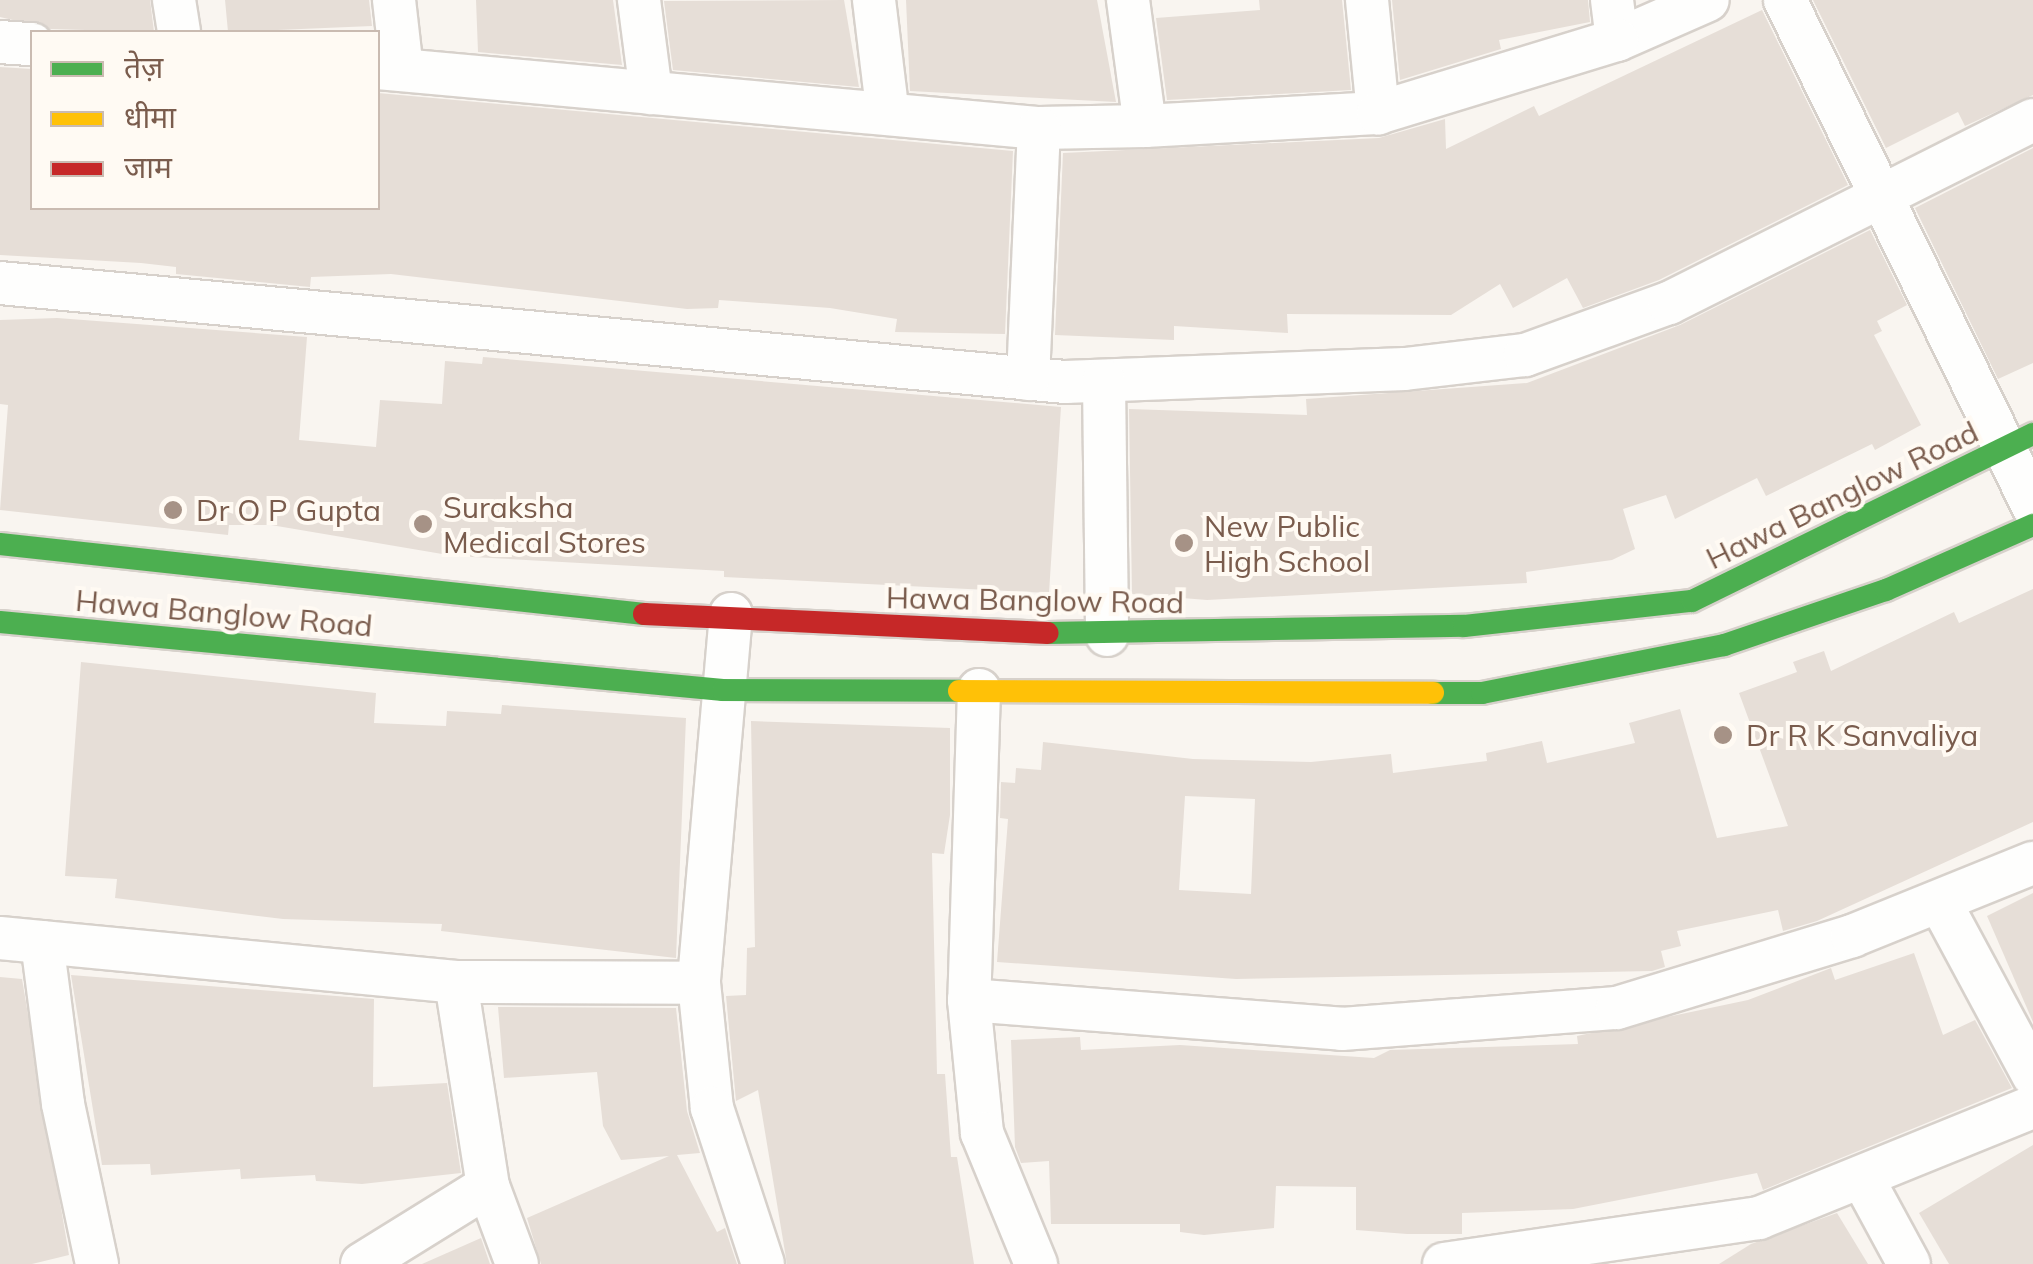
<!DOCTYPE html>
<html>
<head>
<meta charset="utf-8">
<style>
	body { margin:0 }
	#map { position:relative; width:2033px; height:1264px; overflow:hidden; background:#f9f5f0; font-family:Mulish,"Noto Sans Devanagari",sans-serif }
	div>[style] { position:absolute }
	.building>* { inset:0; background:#e6ded7 }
	.roads { filter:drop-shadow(2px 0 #d7d1cb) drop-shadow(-2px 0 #d7d1cb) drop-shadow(0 2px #d7d1cb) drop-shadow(0 -2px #d7d1cb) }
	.street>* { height:42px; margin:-21px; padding:0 21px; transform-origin:21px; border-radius:21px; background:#fefefd }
	.fast>* { height:22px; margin:-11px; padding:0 11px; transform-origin:11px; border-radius:11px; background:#4caf50 }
	.slow>* { height:22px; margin:-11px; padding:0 11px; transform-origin:11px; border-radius:11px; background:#ffc107 }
	.jam>* { height:22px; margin:-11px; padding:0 11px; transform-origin:11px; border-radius:11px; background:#c62828 }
	.dots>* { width:28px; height:28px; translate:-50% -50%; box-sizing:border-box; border:5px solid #fffaf3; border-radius:50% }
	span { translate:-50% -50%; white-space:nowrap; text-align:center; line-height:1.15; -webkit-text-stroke:8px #fffaf3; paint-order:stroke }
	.street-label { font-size:30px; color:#7a5c4d }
	.poi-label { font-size:30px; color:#7a5c4d }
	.left { translate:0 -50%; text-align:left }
	.legend { position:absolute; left:30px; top:30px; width:350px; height:180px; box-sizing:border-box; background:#fffaf3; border:2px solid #cabbb1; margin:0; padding:12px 18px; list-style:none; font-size:30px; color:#7a5c4d }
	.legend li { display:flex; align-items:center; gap:20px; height:50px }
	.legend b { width:50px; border:2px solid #cabbb1 }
</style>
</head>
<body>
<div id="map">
	<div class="building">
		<i style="clip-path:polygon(0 0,150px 0,154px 32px,51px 29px,0 17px)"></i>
		<i style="clip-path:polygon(225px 0,369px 0,372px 26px,228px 32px)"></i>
		<i style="clip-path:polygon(476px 0,613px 0,622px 65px,478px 52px)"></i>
		<i style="clip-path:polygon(844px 0,859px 87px,673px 70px,664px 1px)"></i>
		<i style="clip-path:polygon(906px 0,1097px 0,1116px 102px,910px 91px)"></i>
		<i style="clip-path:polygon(1259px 0,1342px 0,1351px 90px,1167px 100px,1156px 18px,1260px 10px)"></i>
		<i style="clip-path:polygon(1392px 0,1588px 0,1590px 22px,1499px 40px,1501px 49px,1400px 80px)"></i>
		<i style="clip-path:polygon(1813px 0,2033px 0,2033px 95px,1965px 126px,1958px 112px,1886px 148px)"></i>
		<i style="clip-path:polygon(1762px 10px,1848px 185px,1659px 280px,1583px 308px,1567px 278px,1513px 308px,1500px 284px,1451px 315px,1287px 314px,1288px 333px,1174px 326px,1174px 340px,1055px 335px,1063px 153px,1379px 138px,1445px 119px,1446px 149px,1534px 106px,1539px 116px)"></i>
		<i style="clip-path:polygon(0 67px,32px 69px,32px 208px,378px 208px,378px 93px,1013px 151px,1005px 334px,895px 332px,897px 319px,830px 308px,719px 300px,718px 308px,687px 309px,391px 274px,311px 277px,310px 287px,176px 274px,176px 267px,141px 263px,0 255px)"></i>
		<i style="clip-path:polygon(2033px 148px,2033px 363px,1998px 379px,1915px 208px)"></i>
		<i style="clip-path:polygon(1870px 230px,1907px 305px,1877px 321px,1882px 331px,1874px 335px,1921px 425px,1875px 450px,1872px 444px,1766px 496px,1757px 478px,1675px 519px,1666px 495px,1623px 509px,1635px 549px,1612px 560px,1526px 572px,1527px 583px,1207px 600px,1132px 594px,1129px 409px,1307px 415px,1306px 399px,1527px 383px,1680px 325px)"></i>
		<i style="clip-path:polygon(57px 318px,307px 337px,299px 440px,376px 447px,380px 400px,442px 404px,445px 361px,482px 364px,483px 357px,1061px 407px,1049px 593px,724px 577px,724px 571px,454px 556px,271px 525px,229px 525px,228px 535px,0 510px,8px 405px,0 404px,0 320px)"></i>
		<i style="clip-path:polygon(evenodd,2033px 589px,2033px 822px,1817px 921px,1783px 931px,1778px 910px,1677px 931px,1681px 946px,1661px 951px,1665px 967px,1652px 971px,1236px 979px,997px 962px,1008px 819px,1000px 818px,1001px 782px,1015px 783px,1016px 768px,1041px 770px,1043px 742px,1193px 759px,1311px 762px,1391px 754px,1393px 773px,1487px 761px,1486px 753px,1542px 741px,1547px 763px,1635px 743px,1629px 723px,1680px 709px,1717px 838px,1788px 826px,1739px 693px,1797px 672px,1793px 662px,1824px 651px,1831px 671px,1954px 612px,1959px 623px,2033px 589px,1185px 796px,1255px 799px,1251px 894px,1179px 890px,1185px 796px)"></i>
		<i style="clip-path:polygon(81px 662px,376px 693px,374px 723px,446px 726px,447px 711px,501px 714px,502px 705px,686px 718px,676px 958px,441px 931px,442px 924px,283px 919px,115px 898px,117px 879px,65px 876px)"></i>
		<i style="clip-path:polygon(751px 721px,950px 728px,950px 815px,944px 854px,932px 853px,937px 1074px,945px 1074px,951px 1157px,957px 1157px,974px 1264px,787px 1264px,758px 1090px,736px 1101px,726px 996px,746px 995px,747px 948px,755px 947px)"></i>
		<i style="clip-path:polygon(2033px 893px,2033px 1022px,1987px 916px)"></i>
		<i style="clip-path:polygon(1914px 953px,1943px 1035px,1975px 1020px,2012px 1088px,1763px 1190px,1757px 1173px,1573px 1209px,1462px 1213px,1462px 1234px,1407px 1234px,1356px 1230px,1356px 1187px,1276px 1186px,1274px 1228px,1204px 1235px,1180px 1232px,1180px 1224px,1051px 1224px,1049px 1161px,1021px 1163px,1015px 1147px,1011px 1040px,1080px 1037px,1081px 1050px,1180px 1045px,1374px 1058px,1390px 1050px,1578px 1044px,1577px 1036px,1748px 1000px,1831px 968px,1835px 980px)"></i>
		<i style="clip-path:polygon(71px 975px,374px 999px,373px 1087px,447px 1083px,461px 1173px,362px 1184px,316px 1181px,315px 1175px,241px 1179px,240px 1169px,151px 1175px,150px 1164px,102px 1165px)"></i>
		<i style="clip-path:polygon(0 977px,22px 979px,69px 1255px,32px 1264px,0 1264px)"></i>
		<i style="clip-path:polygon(498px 1007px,676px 1008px,687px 1111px,700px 1153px,677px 1155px,717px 1232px,725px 1228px,737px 1264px,541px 1264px,527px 1218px,669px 1156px,621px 1160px,603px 1126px,597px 1072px,504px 1078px)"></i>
		<i style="clip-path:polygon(2033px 1145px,2033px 1264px,1949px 1264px,1919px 1213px)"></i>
		<i style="clip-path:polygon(1837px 1213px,1868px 1264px,1719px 1264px,1751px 1244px)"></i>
		<i style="clip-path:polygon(481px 1238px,490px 1264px,422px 1264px)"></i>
	</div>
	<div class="roads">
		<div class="street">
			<i style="left:174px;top:0;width:32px;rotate:81deg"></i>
			<i style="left:394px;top:0;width:70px;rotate:83.5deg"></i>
			<i style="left:639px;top:0;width:94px;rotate:82.6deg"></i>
			<i style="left:874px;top:0;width:109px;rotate:83.1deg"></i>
			<i style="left:1128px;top:0;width:127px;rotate:82.3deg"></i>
			<i style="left:1367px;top:0;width:114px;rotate:84.4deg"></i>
			<i style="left:1612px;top:0;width:40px;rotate:82.9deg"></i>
			<i style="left:1617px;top:40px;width:99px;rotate:-23.7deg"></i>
			<i style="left:1785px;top:0;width:564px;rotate:63.89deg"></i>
			<i style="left:0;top:42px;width:32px;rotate:4deg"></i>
			<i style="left:378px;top:68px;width:664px;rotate:5.19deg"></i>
			<i style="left:1039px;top:128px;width:106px;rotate:-1.1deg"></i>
			<i style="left:1145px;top:126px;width:233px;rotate:-3.2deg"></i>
			<i style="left:1378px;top:113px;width:250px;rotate:-17deg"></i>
			<i style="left:0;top:283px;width:1070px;rotate:5.31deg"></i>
			<i style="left:1065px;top:382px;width:340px;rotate:-2.2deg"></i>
			<i style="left:1405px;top:369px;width:121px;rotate:-6.7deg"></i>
			<i style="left:1525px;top:355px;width:153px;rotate:-19.9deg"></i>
			<i style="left:1669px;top:303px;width:407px;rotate:-26.7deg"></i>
			<i style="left:1028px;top:379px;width:251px;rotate:-87.5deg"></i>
			<i style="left:1104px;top:381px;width:254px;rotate:89.3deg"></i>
			<i style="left:731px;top:614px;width:370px;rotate:95deg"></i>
			<i style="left:699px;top:983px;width:126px;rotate:84.1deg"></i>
			<i style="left:712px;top:1108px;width:164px;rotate:71.9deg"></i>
			<i style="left:979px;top:690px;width:310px;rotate:91.8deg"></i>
			<i style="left:969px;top:1000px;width:134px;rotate:84.4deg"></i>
			<i style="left:982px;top:1133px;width:142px;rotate:67.6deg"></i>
			<i style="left:1941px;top:904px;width:194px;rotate:61.7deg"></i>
			<i style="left:0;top:938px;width:458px;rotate:5.5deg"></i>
			<i style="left:456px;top:982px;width:243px;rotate:0.2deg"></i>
			<i style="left:42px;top:942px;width:163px;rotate:82.6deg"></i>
			<i style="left:63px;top:1104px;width:164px;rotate:78deg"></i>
			<i style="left:456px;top:982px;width:206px;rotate:81.1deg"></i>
			<i style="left:488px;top:1186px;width:83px;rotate:69.6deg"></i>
			<i style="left:969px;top:1000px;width:374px;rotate:4.4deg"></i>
			<i style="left:1342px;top:1029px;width:276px;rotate:-4.4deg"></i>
			<i style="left:1617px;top:1008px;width:246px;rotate:-17deg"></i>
			<i style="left:1852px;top:936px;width:195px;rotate:-22deg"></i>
			<i style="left:1864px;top:1181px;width:94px;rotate:61.5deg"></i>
			<i style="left:362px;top:1264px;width:148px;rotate:-31.8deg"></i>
			<i style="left:1444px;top:1264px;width:318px;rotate:-8.3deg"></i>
			<i style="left:1759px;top:1218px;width:296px;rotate:-22.1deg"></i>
		</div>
		<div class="fast">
			<i style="left:0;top:544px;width:648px;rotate:6.2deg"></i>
			<i style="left:0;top:622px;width:726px;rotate:5.37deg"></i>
			<i style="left:723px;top:690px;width:236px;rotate:0.2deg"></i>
			<i style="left:1048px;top:633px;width:416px;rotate:-1deg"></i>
			<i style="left:1464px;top:626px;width:229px;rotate:-6.3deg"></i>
			<i style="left:1692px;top:601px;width:380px;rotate:-26.1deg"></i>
			<i style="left:1433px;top:693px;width:49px"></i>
			<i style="left:1482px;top:693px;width:247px;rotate:-11.2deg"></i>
			<i style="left:1724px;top:645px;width:171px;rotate:-18.8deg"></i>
			<i style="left:1886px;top:590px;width:161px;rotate:-23.9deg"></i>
		</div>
		<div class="slow">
			<i style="left:959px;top:691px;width:474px;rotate:0.2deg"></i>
		</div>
		<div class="jam">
			<i style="left:644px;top:614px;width:404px;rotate:2.7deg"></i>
		</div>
	</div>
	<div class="dots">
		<i style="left:173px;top:510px;background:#a69286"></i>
		<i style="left:423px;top:524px;background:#a69286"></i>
		<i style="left:1184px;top:543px;background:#a69286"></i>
		<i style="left:1723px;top:735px;background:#a69286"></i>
	</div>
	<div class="street-label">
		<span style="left:1842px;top:495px;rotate:-26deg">Hawa Banglow Road</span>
		<span style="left:1035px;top:600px;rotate:1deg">Hawa Banglow Road</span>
		<span style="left:224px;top:613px;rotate:5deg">Hawa Banglow Road</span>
	</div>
	<div class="poi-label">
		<span class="left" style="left:443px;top:524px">Suraksha<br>Medical Stores</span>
		<span class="left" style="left:196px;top:510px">Dr O P Gupta</span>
		<span class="left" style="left:1204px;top:543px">New Public<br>High School</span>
		<span class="left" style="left:1746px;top:735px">Dr R K Sanvaliya</span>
	</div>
	<ul class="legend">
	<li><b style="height:12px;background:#4caf50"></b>तेज़</li>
	<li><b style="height:12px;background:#ffc107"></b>धीमा</li>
	<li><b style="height:12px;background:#c62828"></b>जाम</li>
	</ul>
</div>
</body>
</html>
